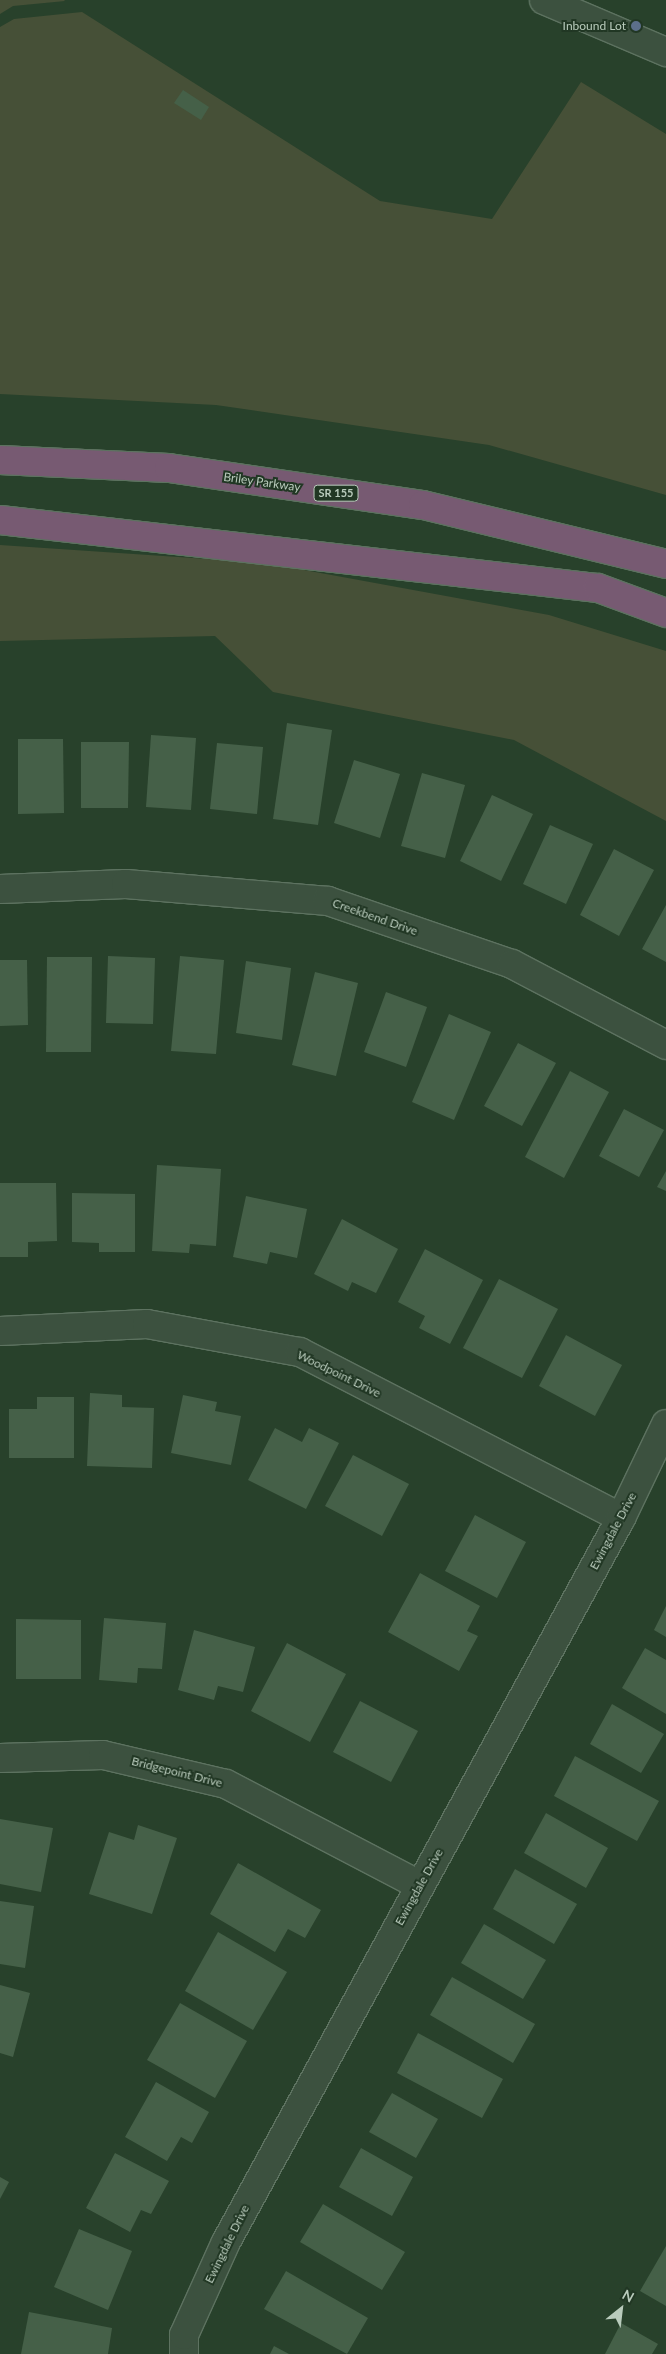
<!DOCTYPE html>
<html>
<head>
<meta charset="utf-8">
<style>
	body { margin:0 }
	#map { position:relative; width:666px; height:2354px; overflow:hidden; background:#28412b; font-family:Lato,sans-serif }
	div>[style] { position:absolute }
	.green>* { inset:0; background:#465037 }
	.building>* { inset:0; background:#456048 }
	.roads { filter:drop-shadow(1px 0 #5d7260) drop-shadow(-1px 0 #5d7260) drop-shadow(0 1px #5d7260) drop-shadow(0 -1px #5d7260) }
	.minor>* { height:28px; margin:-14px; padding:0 14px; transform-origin:14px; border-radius:14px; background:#3c513f }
	.highway>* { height:28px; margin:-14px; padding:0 14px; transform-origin:14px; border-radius:14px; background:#775a72 }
	.dots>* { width:14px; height:14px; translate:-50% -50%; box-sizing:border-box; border:2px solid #213724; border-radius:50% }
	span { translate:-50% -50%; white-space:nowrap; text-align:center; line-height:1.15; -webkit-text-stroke:4px #213724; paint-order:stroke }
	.shield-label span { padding:1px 4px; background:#213724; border:1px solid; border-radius:4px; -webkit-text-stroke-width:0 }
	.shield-label { font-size:11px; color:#b9cbbc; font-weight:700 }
	.poi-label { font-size:12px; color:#b9cbbc }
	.right { translate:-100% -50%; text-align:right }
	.street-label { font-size:12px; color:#b9cbbc }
	.north { position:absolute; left:596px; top:2284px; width:50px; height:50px; -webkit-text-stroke:4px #213724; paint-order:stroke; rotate:29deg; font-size:14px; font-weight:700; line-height:20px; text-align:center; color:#b9cbbc }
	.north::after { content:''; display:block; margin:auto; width:18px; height:22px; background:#b9cbbc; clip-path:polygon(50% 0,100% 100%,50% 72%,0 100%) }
</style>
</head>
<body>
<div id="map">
	<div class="green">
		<i style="clip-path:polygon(0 0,64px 0,65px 1px,13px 6px,0 14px)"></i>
		<i style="clip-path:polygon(82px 12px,380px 201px,492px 219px,581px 82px,666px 134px,666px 495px,489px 445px,216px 405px,0 394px,0 27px,14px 19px)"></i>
		<i style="clip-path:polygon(0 545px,266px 563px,549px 615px,666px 651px,666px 821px,514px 740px,273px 692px,215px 636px,0 641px)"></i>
	</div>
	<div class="building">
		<i style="clip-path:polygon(183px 90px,209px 107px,201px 120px,174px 103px)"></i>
		<i style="clip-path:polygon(287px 723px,332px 730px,318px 825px,273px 819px)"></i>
		<i style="clip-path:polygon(151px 735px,196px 738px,191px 810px,146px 807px)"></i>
		<i style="clip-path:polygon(18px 739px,63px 739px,64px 813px,18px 814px)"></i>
		<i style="clip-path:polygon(81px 742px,129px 742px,128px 808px,81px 808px)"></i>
		<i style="clip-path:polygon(217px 743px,263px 747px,257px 814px,210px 809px)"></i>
		<i style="clip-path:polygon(354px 760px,400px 774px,380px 838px,334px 823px)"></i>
		<i style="clip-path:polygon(422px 773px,465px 785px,445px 858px,401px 846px)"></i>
		<i style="clip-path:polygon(492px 795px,533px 814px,501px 881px,460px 861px)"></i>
		<i style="clip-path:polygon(550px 825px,593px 844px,566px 904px,523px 884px)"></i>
		<i style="clip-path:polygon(614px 849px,654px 870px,619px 936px,580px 915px)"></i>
		<i style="clip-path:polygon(666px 905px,666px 962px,642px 949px)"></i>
		<i style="clip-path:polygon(108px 956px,155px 958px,153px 1024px,106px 1023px)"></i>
		<i style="clip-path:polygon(180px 956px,224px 960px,216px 1054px,171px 1051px)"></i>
		<i style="clip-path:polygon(47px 957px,92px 957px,91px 1052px,46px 1052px)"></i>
		<i style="clip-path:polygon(0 960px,27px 960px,28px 1025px,0 1026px)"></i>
		<i style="clip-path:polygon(246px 961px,291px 968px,282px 1040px,236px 1033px)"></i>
		<i style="clip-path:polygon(315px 972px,358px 983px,336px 1076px,292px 1065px)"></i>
		<i style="clip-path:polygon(386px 992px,427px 1007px,406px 1067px,364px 1052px)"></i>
		<i style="clip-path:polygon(449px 1014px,491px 1032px,454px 1120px,412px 1102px)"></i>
		<i style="clip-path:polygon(518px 1043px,556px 1063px,522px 1126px,484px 1106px)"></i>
		<i style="clip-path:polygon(570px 1071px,609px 1092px,564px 1178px,525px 1157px)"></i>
		<i style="clip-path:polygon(624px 1109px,664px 1130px,639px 1177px,599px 1156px)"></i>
		<i style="clip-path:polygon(157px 1165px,221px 1169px,216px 1246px,190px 1244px,189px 1253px,152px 1251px)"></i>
		<i style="clip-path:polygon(666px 1171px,666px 1191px,657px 1187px)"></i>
		<i style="clip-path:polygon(0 1183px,56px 1183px,57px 1241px,28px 1242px,28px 1257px,0 1257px)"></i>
		<i style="clip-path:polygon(72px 1193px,135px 1194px,135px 1252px,99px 1252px,99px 1243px,72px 1242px)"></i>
		<i style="clip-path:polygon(246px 1196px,307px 1209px,297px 1258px,270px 1252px,267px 1264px,233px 1257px)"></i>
		<i style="clip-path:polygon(342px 1219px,398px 1249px,376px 1293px,352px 1282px,348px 1291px,314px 1274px)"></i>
		<i style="clip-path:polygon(425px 1249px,483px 1280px,450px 1344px,419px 1328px,425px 1316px,398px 1302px)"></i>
		<i style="clip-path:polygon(499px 1279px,558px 1309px,522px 1378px,463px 1348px)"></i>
		<i style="clip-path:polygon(566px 1335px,622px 1365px,595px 1416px,539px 1386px)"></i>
		<i style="clip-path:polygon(90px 1393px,122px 1395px,122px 1407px,154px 1408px,152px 1468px,87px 1466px)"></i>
		<i style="clip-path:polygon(183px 1395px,217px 1402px,215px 1411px,241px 1416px,231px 1465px,171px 1453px)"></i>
		<i style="clip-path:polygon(37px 1397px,74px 1397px,74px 1458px,9px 1458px,9px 1409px,37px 1409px)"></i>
		<i style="clip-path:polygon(275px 1428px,302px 1442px,309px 1428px,339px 1443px,306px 1509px,248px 1480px)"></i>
		<i style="clip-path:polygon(353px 1455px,409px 1484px,382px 1536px,325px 1506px)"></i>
		<i style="clip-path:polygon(475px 1515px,526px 1542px,497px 1598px,445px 1571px)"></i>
		<i style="clip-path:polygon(420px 1573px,480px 1606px,467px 1631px,478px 1636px,459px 1671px,388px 1632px)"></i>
		<i style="clip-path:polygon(666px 1606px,666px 1637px,654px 1630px)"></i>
		<i style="clip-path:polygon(104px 1618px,166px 1623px,162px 1669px,138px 1668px,137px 1683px,99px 1680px)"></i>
		<i style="clip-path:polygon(16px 1619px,81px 1620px,81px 1679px,16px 1679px)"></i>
		<i style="clip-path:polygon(194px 1630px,255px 1647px,243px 1692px,218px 1686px,214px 1700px,178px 1690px)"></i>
		<i style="clip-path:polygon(287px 1643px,346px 1674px,310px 1742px,251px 1711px)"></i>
		<i style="clip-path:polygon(645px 1648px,666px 1660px,666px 1714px,622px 1688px)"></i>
		<i style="clip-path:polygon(360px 1701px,418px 1731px,391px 1782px,333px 1752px)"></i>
		<i style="clip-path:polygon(612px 1704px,664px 1734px,641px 1773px,590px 1744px)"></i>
		<i style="clip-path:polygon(575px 1756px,659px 1801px,637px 1841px,554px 1796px)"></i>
		<i style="clip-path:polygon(546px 1813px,608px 1848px,586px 1888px,524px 1853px)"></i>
		<i style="clip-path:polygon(0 1819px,53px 1828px,41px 1892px,0 1884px)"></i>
		<i style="clip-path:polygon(138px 1825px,177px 1838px,152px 1914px,89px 1894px,109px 1832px,134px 1840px)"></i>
		<i style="clip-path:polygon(238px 1863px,321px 1910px,305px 1938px,288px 1929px,275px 1952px,210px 1914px)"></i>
		<i style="clip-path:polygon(515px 1869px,577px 1904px,554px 1944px,493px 1909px)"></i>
		<i style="clip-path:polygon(0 1901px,34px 1906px,25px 1968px,0 1964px)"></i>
		<i style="clip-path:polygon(484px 1924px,546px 1960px,523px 1999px,461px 1963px)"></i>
		<i style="clip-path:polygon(218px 1932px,287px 1972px,253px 2030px,185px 1991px)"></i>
		<i style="clip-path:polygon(452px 1977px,535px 2024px,513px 2063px,430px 2015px)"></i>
		<i style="clip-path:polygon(0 1985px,30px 1993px,13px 2057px,0 2053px)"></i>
		<i style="clip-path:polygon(180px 2003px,247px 2041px,215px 2098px,147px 2060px)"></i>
		<i style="clip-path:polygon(418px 2033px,503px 2079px,482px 2118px,397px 2073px)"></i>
		<i style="clip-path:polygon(156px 2082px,209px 2112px,192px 2143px,181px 2137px,167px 2161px,125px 2137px)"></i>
		<i style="clip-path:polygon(392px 2093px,438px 2119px,416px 2158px,369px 2132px)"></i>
		<i style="clip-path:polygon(361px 2148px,413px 2177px,392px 2216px,339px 2187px)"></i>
		<i style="clip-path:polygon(115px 2153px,169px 2181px,151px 2214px,141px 2210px,130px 2232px,86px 2208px)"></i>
		<i style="clip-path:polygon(0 2177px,9px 2182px,0 2199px)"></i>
		<i style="clip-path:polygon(323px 2204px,405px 2252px,382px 2290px,300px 2242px)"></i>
		<i style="clip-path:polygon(79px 2229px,132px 2251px,108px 2310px,54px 2287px)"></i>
		<i style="clip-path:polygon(666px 2246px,666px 2306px,640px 2291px)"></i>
		<i style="clip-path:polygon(286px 2271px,368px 2318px,347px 2354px,264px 2309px)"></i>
		<i style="clip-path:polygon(29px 2312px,112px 2328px,108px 2354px,21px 2354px)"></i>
		<i style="clip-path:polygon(621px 2323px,658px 2344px,652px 2354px,605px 2354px)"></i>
		<i style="clip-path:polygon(274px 2346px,289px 2354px,270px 2354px)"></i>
	</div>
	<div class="roads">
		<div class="minor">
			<i style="left:544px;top:0;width:133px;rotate:23.1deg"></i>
			<i style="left:0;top:889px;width:126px;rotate:-2.3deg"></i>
			<i style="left:126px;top:884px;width:203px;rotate:4.8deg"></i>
			<i style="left:328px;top:901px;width:194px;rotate:18.9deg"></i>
			<i style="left:512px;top:964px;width:174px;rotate:27.7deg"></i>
			<i style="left:0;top:1331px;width:147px;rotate:-2.7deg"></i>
			<i style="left:147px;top:1324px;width:156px;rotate:10.4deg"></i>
			<i style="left:300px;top:1352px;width:361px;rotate:27.3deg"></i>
			<i style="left:0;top:1758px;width:103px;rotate:-1.7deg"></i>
			<i style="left:103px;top:1755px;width:126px;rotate:13.3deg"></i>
			<i style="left:226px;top:1784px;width:218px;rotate:27.6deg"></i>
			<i style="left:184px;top:2354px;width:19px;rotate:-90deg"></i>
			<i style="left:184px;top:2335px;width:102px;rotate:-65.7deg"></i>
			<i style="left:226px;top:2242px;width:825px;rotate:-61.38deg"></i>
			<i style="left:621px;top:1518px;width:104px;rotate:-64.4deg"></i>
		</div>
		<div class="highway">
			<i style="left:0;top:460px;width:169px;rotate:2.7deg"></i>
			<i style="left:169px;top:468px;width:257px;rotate:8.3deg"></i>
			<i style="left:423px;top:505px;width:250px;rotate:13.6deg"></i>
			<i style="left:0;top:520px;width:602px;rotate:6.49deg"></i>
			<i style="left:598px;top:588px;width:72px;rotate:20.2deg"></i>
		</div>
	</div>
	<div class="dots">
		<i style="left:636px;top:26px;background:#5c6f8a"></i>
	</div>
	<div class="shield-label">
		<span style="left:336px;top:493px">SR 155</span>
	</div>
	<div class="poi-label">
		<span class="right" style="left:626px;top:26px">Inbound Lot</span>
	</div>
	<div class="street-label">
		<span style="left:262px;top:482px;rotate:8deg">Briley Parkway</span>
		<span style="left:375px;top:917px;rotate:19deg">Creekbend Drive</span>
		<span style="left:339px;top:1374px;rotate:26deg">Woodpoint Drive</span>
		<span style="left:613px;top:1531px;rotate:-62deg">Ewingdale Drive</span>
		<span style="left:177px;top:1772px;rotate:14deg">Bridgepoint Drive</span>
		<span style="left:419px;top:1887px;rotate:-61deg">Ewingdale Drive</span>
		<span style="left:227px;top:2244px;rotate:-64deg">Ewingdale Drive</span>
	</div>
	<div class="north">N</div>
</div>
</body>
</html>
